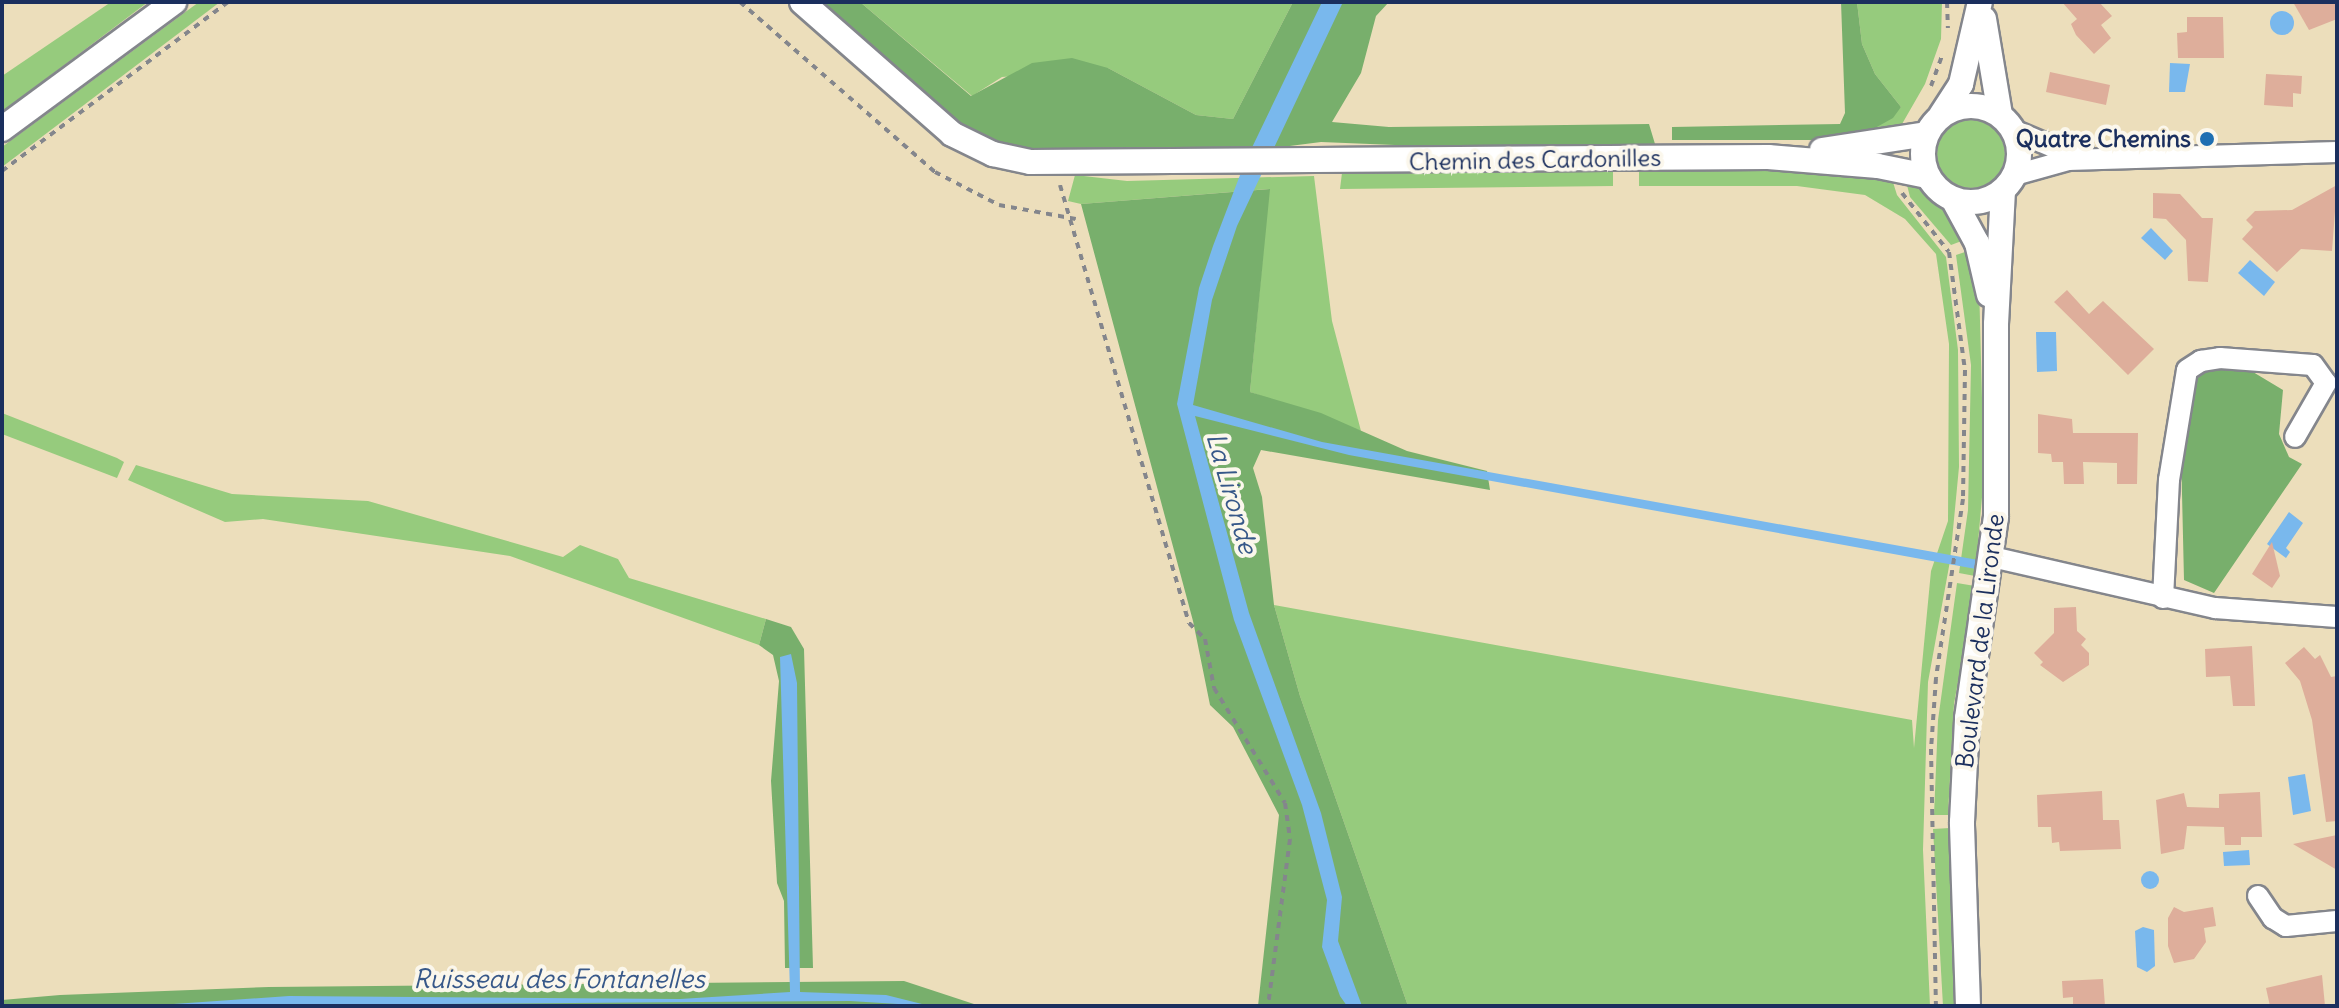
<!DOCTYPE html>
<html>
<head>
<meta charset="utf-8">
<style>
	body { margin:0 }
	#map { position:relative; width:2339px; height:1008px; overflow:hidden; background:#ecdebb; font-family:Delius,sans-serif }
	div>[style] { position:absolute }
	.green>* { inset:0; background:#96cb7d }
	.round { border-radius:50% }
	.forest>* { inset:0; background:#78af6c }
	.water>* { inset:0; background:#79b8ed }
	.building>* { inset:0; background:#deae9b }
	.path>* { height:4px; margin-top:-2px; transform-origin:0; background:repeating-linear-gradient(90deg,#84868c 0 6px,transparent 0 12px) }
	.roads { filter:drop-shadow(2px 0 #84868c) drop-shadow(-2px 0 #84868c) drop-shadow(0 2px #84868c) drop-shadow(0 -2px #84868c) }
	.minor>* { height:20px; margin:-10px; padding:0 10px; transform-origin:10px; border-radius:10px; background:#fff }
	.tertiary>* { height:24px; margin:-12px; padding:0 12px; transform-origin:12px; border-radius:12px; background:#fff }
	.tertiary>.ring { margin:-12px; padding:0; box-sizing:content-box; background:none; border:24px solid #fff; border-radius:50% }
	.dots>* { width:22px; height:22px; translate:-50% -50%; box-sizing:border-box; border:4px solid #fbf7ec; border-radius:50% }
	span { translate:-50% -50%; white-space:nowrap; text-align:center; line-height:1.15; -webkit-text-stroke:8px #fbf7ec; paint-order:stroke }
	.poi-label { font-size:24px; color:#1b2f5e; font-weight:700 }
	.right { translate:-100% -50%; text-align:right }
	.street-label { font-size:24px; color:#1b2f5e }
	.water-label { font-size:26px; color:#375889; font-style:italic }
	.frame { position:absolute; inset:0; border:4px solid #1b2f5e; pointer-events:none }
</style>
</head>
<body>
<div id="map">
	<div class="green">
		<i style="clip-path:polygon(111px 2px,148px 2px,2px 112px,2px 76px)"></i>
		<i style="clip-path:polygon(199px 2px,220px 2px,2px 167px,2px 147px)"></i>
		<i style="clip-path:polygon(860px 2px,1293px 2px,1233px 119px,1196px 115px,1108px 68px,1002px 77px,972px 96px)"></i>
		<i style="clip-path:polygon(1857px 2px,1942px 2px,1941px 39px,1925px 84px,1898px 131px,1866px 133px,1901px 107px,1875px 74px,1862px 44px)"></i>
		<i class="round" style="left:1937px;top:120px;width:68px;height:68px"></i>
		<i style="clip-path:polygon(1639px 169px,1838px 172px,1892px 179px,1897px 195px,1946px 257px,1958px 350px,1959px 467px,1950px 561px,1928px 682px,1923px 850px,1930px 1006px,1408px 1006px,1300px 696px,1274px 605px,1912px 720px,1914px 748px,1931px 571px,1948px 521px,1949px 344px,1936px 254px,1905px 219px,1865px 195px,1797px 186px,1639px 186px)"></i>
		<i style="clip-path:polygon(1613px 172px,1613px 186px,1340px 189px,1342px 173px)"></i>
		<i style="clip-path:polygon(1075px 175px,1127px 181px,1314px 176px,1332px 321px,1361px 431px,1250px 392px,1269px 189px,1081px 204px,1068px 201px)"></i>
		<i style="clip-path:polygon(1905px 177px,1943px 204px,1967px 239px,1951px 245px,1910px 197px)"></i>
		<i style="clip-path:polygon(1971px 250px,1979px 283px,1984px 475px,1975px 576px,1959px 573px,1968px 510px,1971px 365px,1956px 255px)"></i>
		<i style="clip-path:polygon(2px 413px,117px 458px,124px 462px,117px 478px,2px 434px)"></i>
		<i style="clip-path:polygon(136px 465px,232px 494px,368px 501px,563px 557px,580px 545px,618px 559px,629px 578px,766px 619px,759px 645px,510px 556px,263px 519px,225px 522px,128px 480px)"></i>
		<i style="clip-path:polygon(1957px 583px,1975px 586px,1954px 704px,1948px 815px,1934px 815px,1938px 720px)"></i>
		<i style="clip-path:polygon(1950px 828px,1957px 1006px,1943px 1006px,1933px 829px)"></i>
	</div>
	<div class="forest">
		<i style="clip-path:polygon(810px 2px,860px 2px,971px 96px,1032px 63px,1072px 58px,1108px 68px,1196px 115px,1233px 119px,1293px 2px,1389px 2px,1376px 16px,1361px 73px,1332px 122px,1389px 127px,1649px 124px,1655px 144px,1468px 148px,1321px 142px,1241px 152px,1225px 148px,1031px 155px,963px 135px)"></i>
		<i style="clip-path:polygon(1841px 2px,1857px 2px,1862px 44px,1875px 74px,1901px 107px,1893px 118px,1866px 133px,1830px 140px,1672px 140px,1672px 127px,1840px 124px,1845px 113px)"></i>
		<i style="clip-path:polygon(1270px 189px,1250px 392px,1321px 413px,1407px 451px,1487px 471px,1490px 490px,1261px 450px,1253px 468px,1262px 497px,1274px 605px,1300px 696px,1408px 1006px,1258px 1006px,1279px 815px,1233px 727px,1210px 705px,1193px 621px,1081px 204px)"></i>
		<i style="clip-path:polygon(2210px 369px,2253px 372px,2283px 390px,2279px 434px,2289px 457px,2302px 464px,2214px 593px,2184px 580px,2181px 450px,2192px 382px)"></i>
		<i style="clip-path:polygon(766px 619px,791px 627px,804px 649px,813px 968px,785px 968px,784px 901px,777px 883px,771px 781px,779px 681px,773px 655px,759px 645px)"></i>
		<i style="clip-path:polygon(904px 981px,980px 1006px,2px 1006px,2px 1000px,60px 995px,269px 987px)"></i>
	</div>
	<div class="water">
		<i style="clip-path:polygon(1322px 2px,1343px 2px,1237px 226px,1212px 300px,1193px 405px,1322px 442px,1978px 560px,1976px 569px,1349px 455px,1195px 416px,1249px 613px,1321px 813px,1342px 897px,1338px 941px,1362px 1006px,1347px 1006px,1340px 996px,1322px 947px,1327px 900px,1302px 805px,1234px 620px,1177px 404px,1199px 288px,1213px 246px,1245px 162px)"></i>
		<i class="round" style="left:2270px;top:11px;width:24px;height:24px"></i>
		<i style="clip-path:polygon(2170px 63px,2190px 64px,2185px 92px,2169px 92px)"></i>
		<i style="clip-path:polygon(2151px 228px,2173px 251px,2165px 260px,2141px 238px)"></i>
		<i style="clip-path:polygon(2250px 260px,2275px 282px,2264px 296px,2238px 273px)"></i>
		<i style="clip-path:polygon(2036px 332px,2056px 332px,2057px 371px,2037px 372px)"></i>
		<i style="clip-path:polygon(2289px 512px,2303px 523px,2286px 548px,2290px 552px,2286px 558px,2267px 544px)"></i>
		<i style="clip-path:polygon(791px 654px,797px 683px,800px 992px,886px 995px,930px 1006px,850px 1001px,145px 1006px,289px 996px,680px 999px,790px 992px,780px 657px)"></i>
		<i style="clip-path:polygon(2305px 774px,2311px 811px,2293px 815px,2288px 777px)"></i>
		<i style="clip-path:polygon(2249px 850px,2250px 865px,2224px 866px,2223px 852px)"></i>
		<i class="round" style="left:2141px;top:871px;width:18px;height:18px"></i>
		<i style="clip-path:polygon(2143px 927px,2154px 930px,2155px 966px,2147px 972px,2137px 967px,2135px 931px)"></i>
	</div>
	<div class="building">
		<i style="clip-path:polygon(2062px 2px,2099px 2px,2112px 16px,2101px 25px,2111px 38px,2094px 54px,2076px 35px,2071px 24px,2077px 19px)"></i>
		<i style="clip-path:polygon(2293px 2px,2337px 2px,2337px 19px,2309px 30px)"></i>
		<i style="clip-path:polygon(2187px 17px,2223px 17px,2224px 58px,2178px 58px,2177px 33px,2187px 32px)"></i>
		<i style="clip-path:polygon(2050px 72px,2110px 85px,2106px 105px,2046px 92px)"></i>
		<i style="clip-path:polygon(2266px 74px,2302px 76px,2301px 94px,2293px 93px,2293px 107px,2264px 105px)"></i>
		<i style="clip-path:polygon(2337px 185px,2332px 251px,2301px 249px,2277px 272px,2242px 239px,2253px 227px,2246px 220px,2255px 211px,2292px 210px)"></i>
		<i style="clip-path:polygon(2153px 193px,2180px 194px,2202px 218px,2213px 218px,2208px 282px,2188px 281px,2186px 240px,2166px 219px,2153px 218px)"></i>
		<i style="clip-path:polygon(2067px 290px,2089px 314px,2103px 301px,2154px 349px,2128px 375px,2054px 302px)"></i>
		<i style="clip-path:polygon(2038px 414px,2072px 419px,2073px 433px,2138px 433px,2137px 484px,2117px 484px,2117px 463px,2083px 462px,2084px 484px,2064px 484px,2063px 462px,2052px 462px,2051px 454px,2038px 453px)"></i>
		<i style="clip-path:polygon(2272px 542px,2280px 576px,2272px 588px,2252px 574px)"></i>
		<i style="clip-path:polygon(2076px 607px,2077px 631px,2086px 639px,2081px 645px,2089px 653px,2089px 665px,2063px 682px,2040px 665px,2043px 662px,2034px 653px,2054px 633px,2054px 608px)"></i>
		<i style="clip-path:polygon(2252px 646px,2255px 706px,2233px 706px,2230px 676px,2206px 677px,2205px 649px)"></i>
		<i style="clip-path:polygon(2304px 647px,2315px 659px,2320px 655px,2331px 677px,2337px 676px,2337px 821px,2326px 822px,2312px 720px,2300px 681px,2285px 663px)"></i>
		<i style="clip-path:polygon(2102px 791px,2103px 820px,2119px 820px,2121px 849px,2060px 851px,2059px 842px,2052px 843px,2051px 827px,2038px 827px,2037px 795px)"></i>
		<i style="clip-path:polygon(2260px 792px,2262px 837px,2241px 837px,2241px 845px,2225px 845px,2224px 827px,2187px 826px,2184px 849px,2161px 854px,2156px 800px,2184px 793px,2187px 807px,2219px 808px,2219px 794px)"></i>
		<i style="clip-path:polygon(2337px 835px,2337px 870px,2293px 844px)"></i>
		<i style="clip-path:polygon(2174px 907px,2184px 912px,2213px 907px,2216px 926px,2204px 928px,2206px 942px,2194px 959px,2174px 963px,2168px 946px,2168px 918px)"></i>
		<i style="clip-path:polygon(2322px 975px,2325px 1006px,2270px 1006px,2266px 988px)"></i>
		<i style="clip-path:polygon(2103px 979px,2105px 1006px,2073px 1006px,2073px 997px,2063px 998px,2062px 981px)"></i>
	</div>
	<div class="path">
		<i style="left:740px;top:2px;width:259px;rotate:41.1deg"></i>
		<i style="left:935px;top:172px;width:72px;rotate:27.3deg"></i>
		<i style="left:999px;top:205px;width:78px;rotate:10.3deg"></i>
		<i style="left:1947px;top:2px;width:26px;rotate:88deg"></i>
		<i style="left:1931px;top:86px;width:35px;rotate:-70deg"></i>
		<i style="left:2px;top:171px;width:282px;rotate:-36.8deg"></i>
		<i style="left:1060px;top:185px;width:457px;rotate:73.6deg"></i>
		<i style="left:1189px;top:623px;width:23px;rotate:45deg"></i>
		<i style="left:1205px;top:639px;width:50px;rotate:79.6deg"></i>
		<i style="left:1214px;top:688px;width:135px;rotate:58.3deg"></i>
		<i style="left:1285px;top:803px;width:36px;rotate:82deg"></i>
		<i style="left:1290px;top:839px;width:168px;rotate:97.5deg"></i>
		<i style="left:1902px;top:193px;width:75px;rotate:51.5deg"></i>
		<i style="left:1949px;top:252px;width:119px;rotate:82.3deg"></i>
		<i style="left:1965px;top:370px;width:129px;rotate:90.9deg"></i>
		<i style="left:1963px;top:499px;width:181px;rotate:98.6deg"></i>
		<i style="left:1936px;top:678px;width:71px;rotate:94deg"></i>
		<i style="left:1931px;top:749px;width:257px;rotate:88.9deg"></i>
	</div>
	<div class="roads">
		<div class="minor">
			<i style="left:2013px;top:130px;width:43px;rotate:23deg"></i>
			<i style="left:2053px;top:147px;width:30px;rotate:6deg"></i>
			<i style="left:2015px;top:175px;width:55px;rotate:-15.8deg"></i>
			<i style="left:2068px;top:160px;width:269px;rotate:-1.7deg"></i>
			<i style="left:1992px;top:557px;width:229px;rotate:12.9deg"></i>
			<i style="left:2215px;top:608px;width:122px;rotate:4.2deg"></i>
			<i style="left:2163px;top:598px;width:118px;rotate:-87.1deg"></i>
			<i style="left:2169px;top:480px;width:111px;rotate:-80.7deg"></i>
			<i style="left:2187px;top:370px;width:17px;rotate:-33deg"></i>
			<i style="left:2201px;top:361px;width:19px;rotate:-9deg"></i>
			<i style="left:2220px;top:358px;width:93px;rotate:4.3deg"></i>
			<i style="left:2313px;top:365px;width:22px;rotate:54deg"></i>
			<i style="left:2326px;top:383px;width:62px;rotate:119.9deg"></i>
			<i style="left:2258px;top:896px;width:27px;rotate:56deg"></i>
			<i style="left:2273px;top:918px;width:15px;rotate:32deg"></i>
			<i style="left:2286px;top:926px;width:51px;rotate:-5.6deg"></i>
		</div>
		<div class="tertiary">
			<i style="left:802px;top:2px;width:200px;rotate:41.3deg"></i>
			<i style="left:952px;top:134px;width:46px;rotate:26deg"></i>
			<i style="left:993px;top:154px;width:38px;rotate:12deg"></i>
			<i style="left:1030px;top:162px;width:738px;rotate:-0.39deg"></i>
			<i style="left:1768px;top:157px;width:110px;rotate:4.7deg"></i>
			<i style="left:1878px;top:166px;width:50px;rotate:11.5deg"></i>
			<i style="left:1984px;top:19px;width:97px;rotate:80.5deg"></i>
			<i class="ring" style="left:1923px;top:106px;width:72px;height:72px"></i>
			<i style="left:1941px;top:115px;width:37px;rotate:-57deg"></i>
			<i style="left:1961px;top:84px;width:84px;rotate:-77deg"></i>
			<i style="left:2px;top:129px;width:214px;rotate:-36.4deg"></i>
			<i style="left:1822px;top:150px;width:105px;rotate:-8.7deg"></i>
			<i style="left:1953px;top:199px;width:50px;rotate:61.4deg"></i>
			<i style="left:1977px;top:243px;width:53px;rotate:77deg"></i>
			<i style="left:1968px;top:1006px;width:184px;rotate:-91.9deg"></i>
			<i style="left:1962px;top:822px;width:104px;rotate:-87.2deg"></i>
			<i style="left:1967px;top:718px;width:204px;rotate:-81.8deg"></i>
			<i style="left:1996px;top:516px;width:192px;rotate:-90deg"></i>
			<i style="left:1996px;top:324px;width:133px;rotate:-87deg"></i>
		</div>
	</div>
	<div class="dots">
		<i style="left:2207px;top:139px;background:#1f6fb2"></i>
	</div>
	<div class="poi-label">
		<span class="right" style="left:2191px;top:139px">Quatre Chemins</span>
	</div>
	<div class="street-label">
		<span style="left:1535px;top:160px;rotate:-1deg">Chemin des Cardonilles</span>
		<span style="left:1980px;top:641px;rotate:-83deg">Boulevard de la Lironde</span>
	</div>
	<div class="water-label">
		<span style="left:1232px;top:493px;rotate:74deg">La Lironde</span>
		<span style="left:559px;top:979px">Ruisseau des Fontanelles</span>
	</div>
	<div class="frame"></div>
</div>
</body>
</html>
